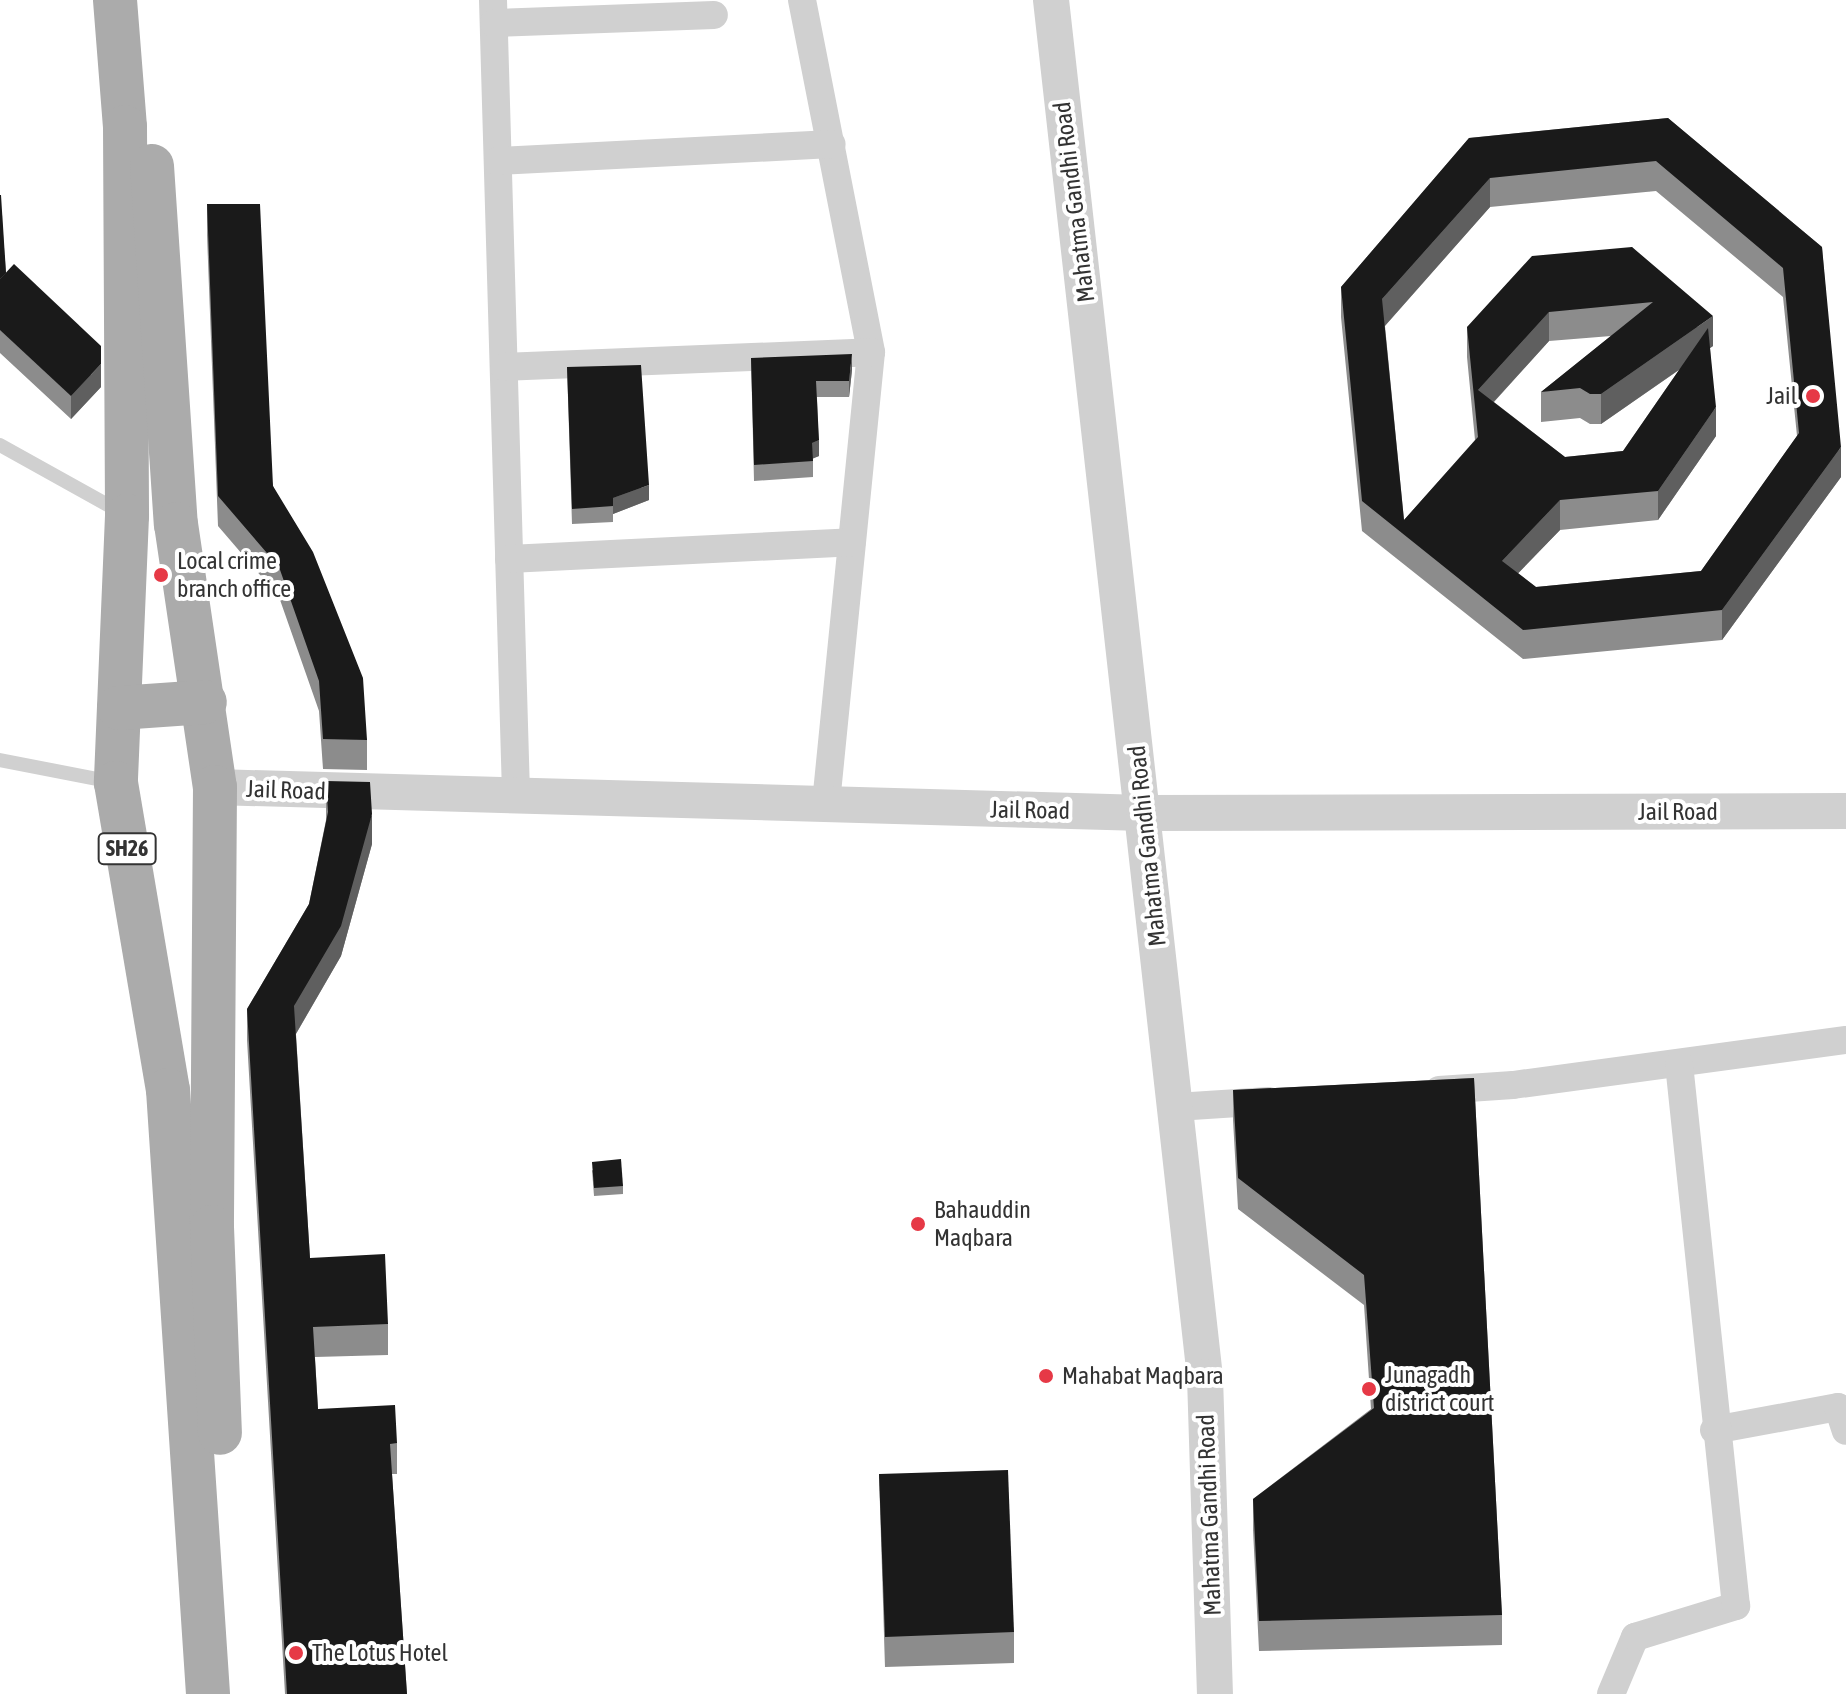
<!DOCTYPE html>
<html>
<head>
<meta charset="utf-8">
<style>
	body { margin:0 }
	#map { position:relative; width:1846px; height:1694px; overflow:hidden; background:#fff; font-family:"Asap Condensed",sans-serif }
	div>[style] { position:absolute }
	.service>* { height:14px; margin:-7px; padding:0 7px; transform-origin:7px; border-radius:7px; background:#d0d0d0 }
	.minor>* { height:28px; margin:-14px; padding:0 14px; transform-origin:14px; border-radius:14px; background:#d0d0d0 }
	.tertiary>* { height:36px; margin:-18px; padding:0 18px; transform-origin:18px; border-radius:18px; background:#d0d0d0 }
	.primary>* { height:44px; margin:-22px; padding:0 22px; transform-origin:22px; border-radius:22px; background:#ababab }
	.wall>* { inset:0; background:#8c8c8c }
	.shaded-wall>* { inset:0; background:#5f5f5f }
	.building>* { inset:0; background:#1a1a1a }
	.dots>* { width:22px; height:22px; translate:-50% -50%; box-sizing:border-box; border:4px solid #fff; border-radius:50% }
	span { translate:-50% -50%; white-space:nowrap; text-align:center; line-height:1.15; -webkit-text-stroke:8px #fff; paint-order:stroke }
	.shield-label span { padding:2px 6px; background:#fff; border:2px solid; border-radius:6px; -webkit-text-stroke-width:0 }
	.shield-label { font-size:22px; color:#333; font-weight:700 }
	.street-label { font-size:24px; color:#333 }
	.poi-label { font-size:24px; color:#333 }
	.right { translate:-100% -50%; text-align:right }
	.left { translate:0 -50%; text-align:left }
</style>
</head>
<body>
<div id="map">
	<div class="service">
		<i style="left:0;top:445px;width:140px;rotate:29.1deg"></i>
		<i style="left:0;top:760px;width:114px;rotate:11.1deg"></i>
	</div>
	<div class="minor">
		<i style="left:493px;top:0;width:796px;rotate:88.34deg"></i>
		<i style="left:802px;top:0;width:359px;rotate:78.9deg"></i>
		<i style="left:871px;top:352px;width:454px;rotate:95.7deg"></i>
		<i style="left:494px;top:23px;width:220px;rotate:-2.1deg"></i>
		<i style="left:498px;top:161px;width:334px;rotate:-2.9deg"></i>
		<i style="left:504px;top:367px;width:367px;rotate:-2.3deg"></i>
		<i style="left:509px;top:559px;width:343px;rotate:-2.8deg"></i>
		<i style="left:1439px;top:1090px;width:74px;rotate:-3.9deg"></i>
		<i style="left:1513px;top:1085px;width:336px;rotate:-7.7deg"></i>
		<i style="left:1176px;top:1107px;width:93px;rotate:-3.7deg"></i>
		<i style="left:1714px;top:1430px;width:126px;rotate:-10.5deg"></i>
		<i style="left:1838px;top:1407px;width:25px;rotate:72deg"></i>
		<i style="left:1611px;top:1694px;width:62px;rotate:-67.2deg"></i>
		<i style="left:1635px;top:1637px;width:106px;rotate:-17.1deg"></i>
		<i style="left:1736px;top:1606px;width:545px;rotate:-96deg"></i>
	</div>
	<div class="tertiary">
		<i style="left:1051px;top:0;width:1386px;rotate:83.62deg"></i>
		<i style="left:1205px;top:1377px;width:317px;rotate:88.2deg"></i>
		<i style="left:215px;top:787px;width:929px;rotate:1.6deg"></i>
		<i style="left:1144px;top:813px;width:702px;rotate:-0.16deg"></i>
	</div>
	<div class="primary">
		<i style="left:115px;top:0;width:127px;rotate:85.5deg"></i>
		<i style="left:125px;top:127px;width:389px;rotate:89.7deg"></i>
		<i style="left:127px;top:516px;width:267px;rotate:92.4deg"></i>
		<i style="left:116px;top:783px;width:311px;rotate:80.4deg"></i>
		<i style="left:168px;top:1090px;width:605px;rotate:86.21deg"></i>
		<i style="left:152px;top:166px;width:359px;rotate:86.2deg"></i>
		<i style="left:176px;top:524px;width:266px;rotate:81.6deg"></i>
		<i style="left:215px;top:787px;width:440px;rotate:90.4deg"></i>
		<i style="left:212px;top:1227px;width:206px;rotate:87.8deg"></i>
		<i style="left:119px;top:708px;width:86px;rotate:-4deg"></i>
	</div>
	<div class="wall">
		<i style="clip-path:polygon(evenodd,1668px 118px,1822px 247px,1841px 477px,1722px 640px,1523px 659px,1362px 531px,1341px 317px,1341px 287px,1469px 138px,1668px 118px,1656px 191px,1783px 297px,1797px 436px,1701px 571px,1536px 587px,1518px 573px,1560px 530px,1658px 520px,1716px 436px,1710px 348px,1713px 346px,1632px 247px,1467px 327px,1467px 357px,1475px 440px,1404px 520px,1385px 326px,1490px 207px,1656px 191px,1668px 118px,1611px 336px,1541px 392px,1541px 422px,1580px 418px,1590px 424px,1601px 424px,1679px 370px,1623px 451px,1565px 457px,1494px 402px,1549px 341px,1611px 336px)"></i>
		<i style="clip-path:polygon(0 195px,6px 273px,101px 387px,71px 419px,0 353px)"></i>
		<i style="clip-path:polygon(207px 204px,273px 486px,367px 740px,367px 770px,323px 769px,319px 711px,279px 597px,218px 526px,207px 235px)"></i>
		<i style="clip-path:polygon(751px 358px,852px 370px,849px 397px,817px 397px,819px 456px,813px 458px,813px 477px,754px 481px)"></i>
		<i style="clip-path:polygon(567px 367px,649px 500px,613px 514px,613px 522px,572px 524px)"></i>
		<i style="clip-path:polygon(326px 781px,372px 844px,341px 956px,296px 1034px,310px 1258px,388px 1324px,388px 1355px,315px 1357px,318px 1409px,397px 1443px,397px 1474px,392px 1474px,407px 1694px,285px 1694px,247px 1040px,247px 1009px,309px 904px,326px 820px)"></i>
		<i style="clip-path:polygon(1474px 1078px,1502px 1615px,1502px 1645px,1259px 1651px,1253px 1530px,1253px 1499px,1371px 1409px,1364px 1305px,1238px 1209px,1233px 1120px,1233px 1090px)"></i>
		<i style="clip-path:polygon(592px 1170px,623px 1186px,623px 1194px,594px 1196px)"></i>
		<i style="clip-path:polygon(879px 1474px,1014px 1632px,1014px 1663px,885px 1667px)"></i>
	</div>
	<div class="shaded-wall">
		<i style="clip-path:polygon(1490px 178px,1490px 207px,1382px 329px,1382px 299px)"></i>
		<i style="clip-path:polygon(1549px 312px,1549px 341px,1478px 419px,1478px 390px)"></i>
		<i style="clip-path:polygon(1713px 316px,1713px 346px,1601px 424px,1601px 394px)"></i>
		<i style="clip-path:polygon(852px 354px,852px 370px,849px 397px,849px 381px)"></i>
		<i style="clip-path:polygon(101px 364px,101px 387px,71px 419px,71px 396px)"></i>
		<i style="clip-path:polygon(1716px 407px,1716px 436px,1658px 520px,1658px 491px)"></i>
		<i style="clip-path:polygon(819px 440px,819px 456px,812px 459px,812px 443px)"></i>
		<i style="clip-path:polygon(1841px 447px,1841px 477px,1722px 640px,1722px 610px)"></i>
		<i style="clip-path:polygon(649px 485px,649px 500px,613px 514px,613px 498px)"></i>
		<i style="clip-path:polygon(1560px 500px,1560px 530px,1502px 590px,1502px 561px)"></i>
		<i style="clip-path:polygon(372px 814px,372px 844px,341px 956px,294px 1037px,294px 1006px)"></i>
	</div>
	<div class="building">
		<i style="clip-path:polygon(evenodd,1668px 118px,1822px 247px,1841px 447px,1722px 610px,1523px 630px,1362px 501px,1341px 287px,1469px 138px,1668px 118px,1656px 161px,1783px 268px,1799px 433px,1701px 571px,1536px 587px,1502px 561px,1560px 500px,1658px 491px,1716px 407px,1708px 328px,1623px 451px,1565px 457px,1478px 390px,1549px 312px,1653px 302px,1541px 392px,1580px 388px,1590px 394px,1601px 394px,1713px 316px,1632px 247px,1532px 256px,1467px 327px,1478px 437px,1404px 520px,1382px 299px,1490px 178px,1656px 161px)"></i>
		<i style="clip-path:polygon(0 195px,1px 195px,6px 273px,0 279px)"></i>
		<i style="clip-path:polygon(207px 204px,260px 204px,273px 486px,313px 552px,363px 678px,367px 740px,323px 739px,319px 681px,279px 567px,218px 496px)"></i>
		<i style="clip-path:polygon(14px 264px,101px 346px,101px 364px,71px 396px,0 330px,0 279px)"></i>
		<i style="clip-path:polygon(852px 354px,849px 381px,816px 381px,819px 440px,812px 443px,813px 461px,754px 465px,751px 358px)"></i>
		<i style="clip-path:polygon(641px 365px,649px 485px,613px 498px,613px 506px,572px 509px,567px 367px)"></i>
		<i style="clip-path:polygon(326px 781px,370px 782px,372px 814px,341px 926px,294px 1006px,310px 1258px,385px 1254px,388px 1324px,313px 1327px,318px 1409px,395px 1405px,397px 1443px,390px 1444px,407px 1694px,287px 1694px,247px 1009px,309px 904px,328px 812px)"></i>
		<i style="clip-path:polygon(1474px 1078px,1502px 1615px,1259px 1621px,1253px 1499px,1374px 1408px,1364px 1275px,1238px 1178px,1233px 1090px)"></i>
		<i style="clip-path:polygon(621px 1159px,623px 1186px,594px 1188px,592px 1162px)"></i>
		<i style="clip-path:polygon(1008px 1470px,1014px 1632px,885px 1637px,879px 1474px)"></i>
	</div>
	<div class="dots">
		<i style="left:1813px;top:396px;background:#e63946"></i>
		<i style="left:161px;top:575px;background:#e63946"></i>
		<i style="left:918px;top:1224px;background:#e63946"></i>
		<i style="left:1046px;top:1376px;background:#e63946"></i>
		<i style="left:1369px;top:1389px;background:#e63946"></i>
		<i style="left:296px;top:1653px;background:#e63946"></i>
	</div>
	<div class="shield-label">
		<span style="left:127px;top:849px">SH26</span>
	</div>
	<div class="street-label">
		<span style="left:1074px;top:202px;rotate:-97deg">Mahatma Gandhi Road</span>
		<span style="left:286px;top:790px;rotate:2deg">Jail Road</span>
		<span style="left:1030px;top:810px;rotate:1deg">Jail Road</span>
		<span style="left:1678px;top:812px">Jail Road</span>
		<span style="left:1147px;top:846px;rotate:-96deg">Mahatma Gandhi Road</span>
		<span style="left:1209px;top:1515px;rotate:-92deg">Mahatma Gandhi Road</span>
	</div>
	<div class="poi-label">
		<span class="right" style="left:1797px;top:396px">Jail</span>
		<span class="left" style="left:177px;top:575px">Local crime<br>branch office</span>
		<span class="left" style="left:934px;top:1224px">Bahauddin<br>Maqbara</span>
		<span class="left" style="left:1385px;top:1389px">Junagadh<br>district court</span>
		<span class="left" style="left:1062px;top:1376px">Mahabat Maqbara</span>
		<span class="left" style="left:312px;top:1653px">The Lotus Hotel</span>
	</div>
</div>
</body>
</html>
